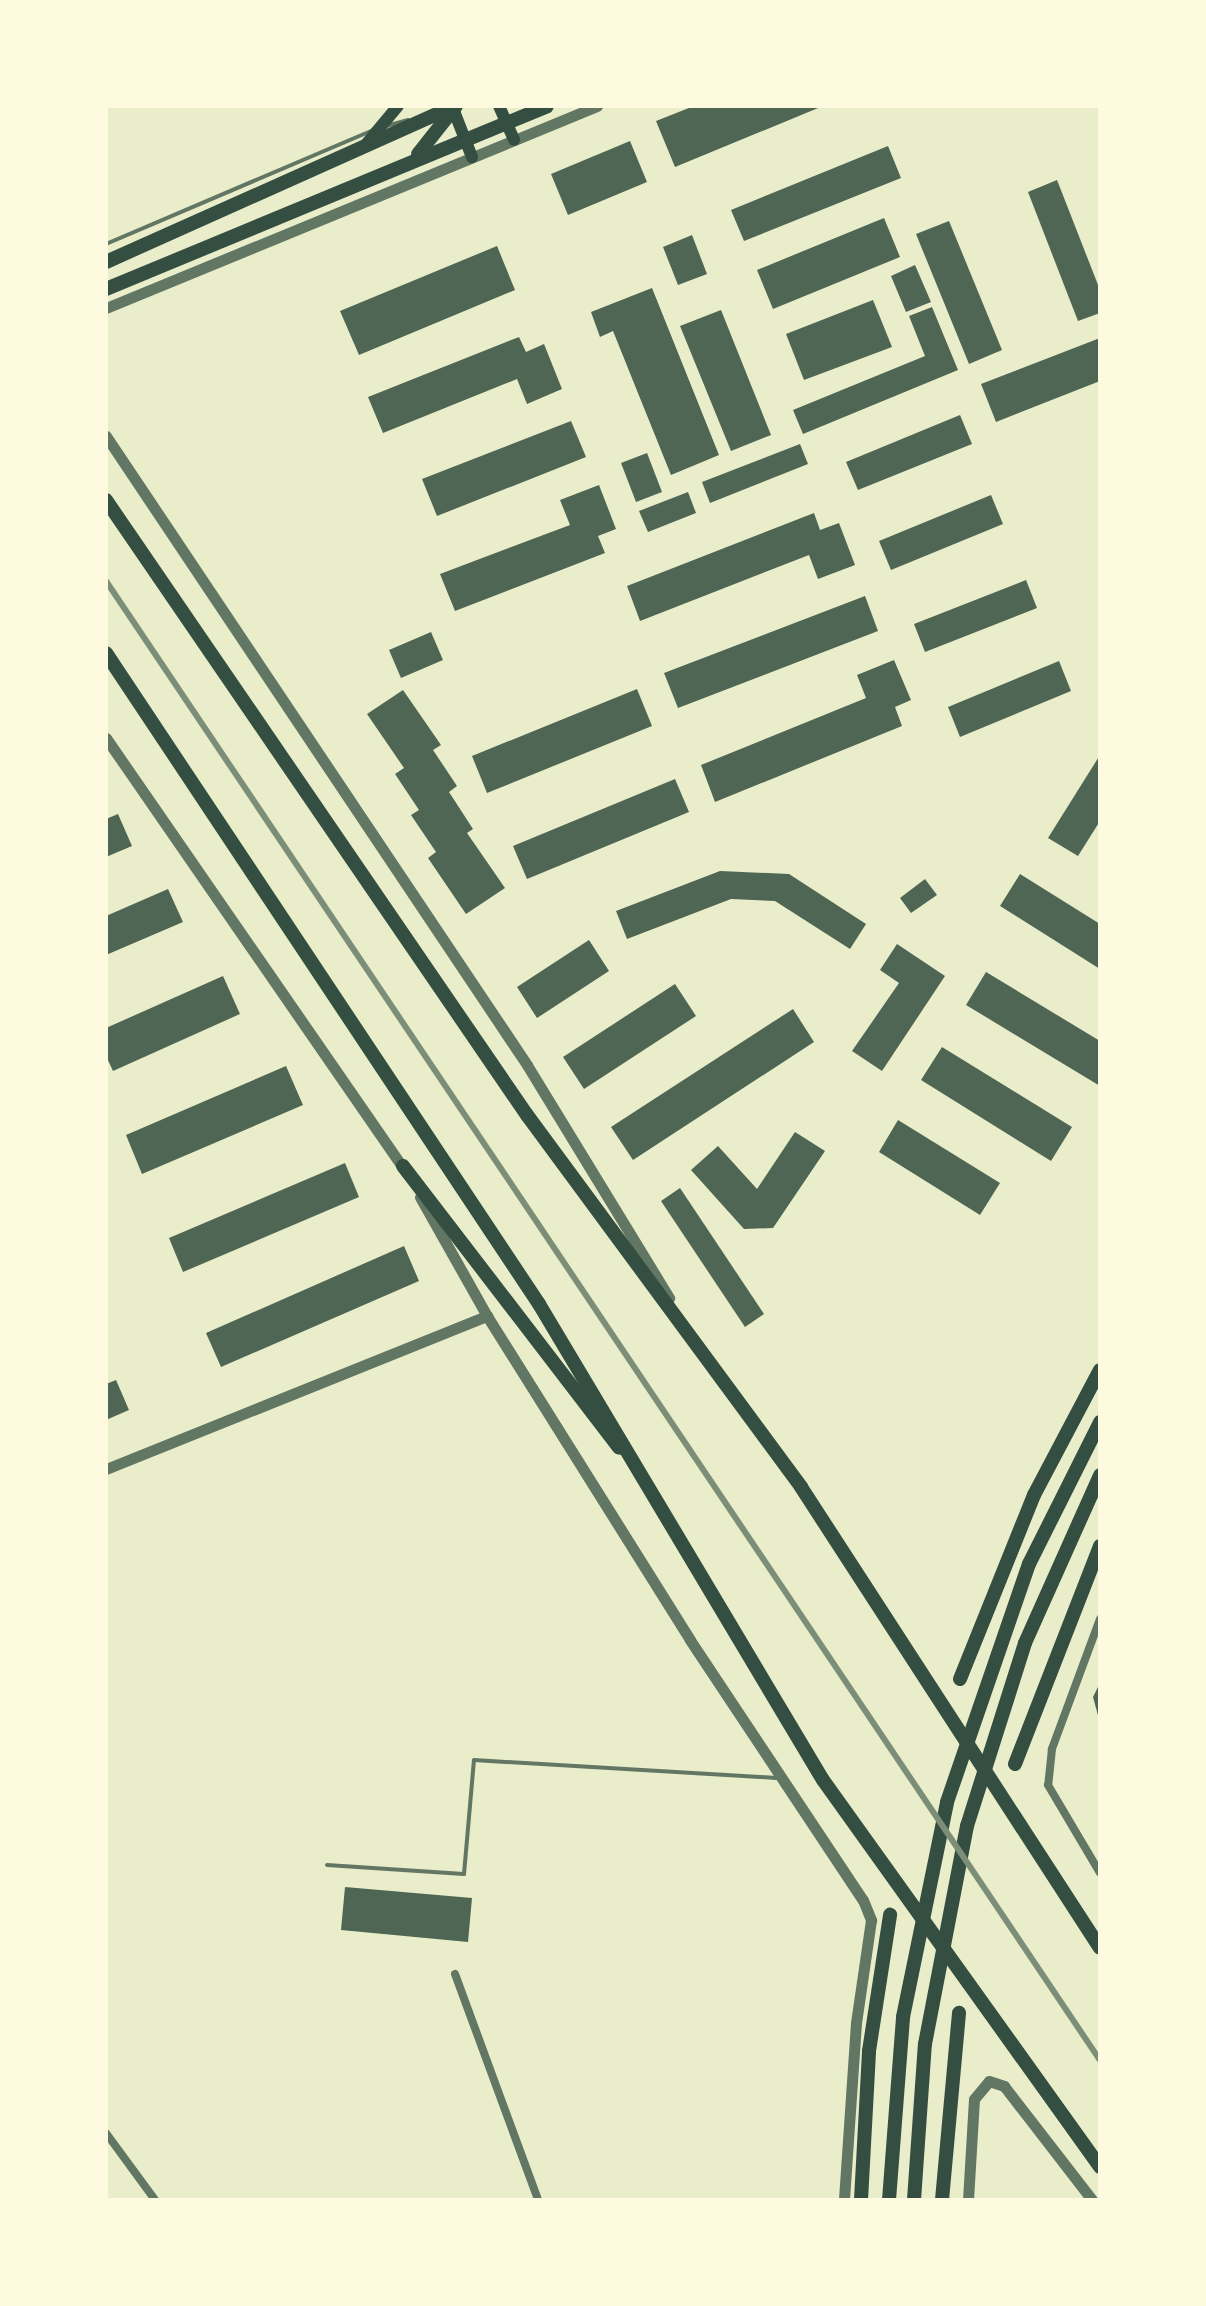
<!DOCTYPE html>
<html>
<head>
<meta charset="utf-8">
<style>
	body { margin:0 }
	#map { position:relative; width:1206px; height:2306px; overflow:hidden; background:#e9edc9; font-family:"Alegreya Sans",sans-serif }
	div>[style] { position:absolute }
	.building>* { inset:0; background:#4f6655 }
	.service>* { height:4px; margin:-2px; padding:0 2px; transform-origin:2px; border-radius:2px; background:#617663 }
	.minor>* { height:8px; margin:-4px; padding:0 4px; transform-origin:4px; border-radius:4px; background:#617663 }
	.tertiary>* { height:11px; margin:-5.5px; padding:0 5.5px; transform-origin:5.5px; border-radius:5.5px; background:#617663 }
	.secondary>* { height:12px; margin:-6px; padding:0 6px; transform-origin:6px; border-radius:6px; background:#344e41 }
	.primary>* { height:14px; margin:-7px; padding:0 7px; transform-origin:7px; border-radius:7px; background:#344e41 }
	.trunk>* { height:14px; margin:-7px; padding:0 7px; transform-origin:7px; border-radius:7px; background:#344e41 }
	.rail>* { height:6px; margin:-3px; padding:0 3px; transform-origin:3px; border-radius:3px; background:#7c8e77 }
	span { translate:-50% -50%; white-space:nowrap; text-align:center; line-height:1.15; -webkit-text-stroke:8px #fefae0; paint-order:stroke }
	.frame { position:absolute; inset:0; border:108px solid #fefae0; pointer-events:none }
</style>
</head>
<body>
<div id="map">
	<div class="building">
		<i style="clip-path:polygon(694px 106px,823px 106px,675px 167px,656px 121px)"></i>
		<i style="clip-path:polygon(630px 141px,647px 182px,568px 215px,551px 174px)"></i>
		<i style="clip-path:polygon(888px 146px,901px 178px,744px 241px,731px 210px)"></i>
		<i style="clip-path:polygon(1057px 180px,1100px 290px,1100px 313px,1078px 321px,1028px 192px)"></i>
		<i style="clip-path:polygon(884px 218px,900px 257px,773px 309px,757px 270px)"></i>
		<i style="clip-path:polygon(949px 221px,1002px 350px,969px 364px,916px 234px)"></i>
		<i style="clip-path:polygon(692px 235px,707px 274px,678px 285px,663px 247px)"></i>
		<i style="clip-path:polygon(497px 246px,515px 290px,359px 355px,340px 311px)"></i>
		<i style="clip-path:polygon(915px 265px,931px 302px,906px 312px,891px 276px)"></i>
		<i style="clip-path:polygon(652px 288px,719px 455px,671px 475px,613px 331px,600px 337px,591px 312px)"></i>
		<i style="clip-path:polygon(873px 300px,892px 347px,804px 380px,786px 334px)"></i>
		<i style="clip-path:polygon(932px 307px,958px 370px,803px 434px,793px 410px,925px 356px,909px 316px)"></i>
		<i style="clip-path:polygon(721px 310px,771px 435px,731px 451px,680px 326px)"></i>
		<i style="clip-path:polygon(519px 337px,526px 352px,544px 344px,562px 389px,527px 404px,517px 379px,383px 433px,368px 397px)"></i>
		<i style="clip-path:polygon(1100px 338px,1100px 381px,996px 422px,981px 384px)"></i>
		<i style="clip-path:polygon(960px 415px,972px 444px,858px 490px,846px 462px)"></i>
		<i style="clip-path:polygon(571px 421px,586px 457px,437px 516px,422px 479px)"></i>
		<i style="clip-path:polygon(800px 444px,808px 464px,710px 503px,702px 482px)"></i>
		<i style="clip-path:polygon(647px 453px,662px 492px,636px 502px,621px 463px)"></i>
		<i style="clip-path:polygon(599px 485px,616px 529px,598px 536px,605px 553px,455px 611px,440px 574px,570px 525px,560px 500px)"></i>
		<i style="clip-path:polygon(688px 492px,696px 513px,648px 532px,639px 511px)"></i>
		<i style="clip-path:polygon(991px 495px,1003px 524px,891px 570px,879px 541px)"></i>
		<i style="clip-path:polygon(814px 513px,820px 530px,839px 523px,855px 565px,818px 579px,809px 555px,640px 621px,627px 586px)"></i>
		<i style="clip-path:polygon(1026px 580px,1037px 608px,925px 652px,914px 624px)"></i>
		<i style="clip-path:polygon(865px 596px,878px 631px,678px 708px,664px 673px)"></i>
		<i style="clip-path:polygon(431px 632px,443px 660px,401px 678px,389px 650px)"></i>
		<i style="clip-path:polygon(894px 660px,911px 700px,895px 707px,902px 726px,715px 802px,701px 765px,866px 698px,857px 675px)"></i>
		<i style="clip-path:polygon(1059px 661px,1071px 691px,960px 737px,948px 707px)"></i>
		<i style="clip-path:polygon(637px 689px,652px 726px,487px 793px,472px 756px)"></i>
		<i style="clip-path:polygon(403px 690px,441px 745px,433px 750px,457px 786px,449px 792px,473px 829px,467px 833px,505px 888px,466px 914px,428px 858px,436px 852px,411px 815px,419px 810px,395px 774px,404px 768px,367px 714px)"></i>
		<i style="clip-path:polygon(1100px 755px,1100px 821px,1078px 856px,1048px 838px)"></i>
		<i style="clip-path:polygon(675px 779px,689px 812px,527px 879px,513px 846px)"></i>
		<i style="clip-path:polygon(118px 814px,132px 846px,106px 857px,106px 819px)"></i>
		<i style="clip-path:polygon(720px 871px,789px 874px,866px 924px,850px 949px,775px 901px,731px 899px,627px 939px,616px 911px)"></i>
		<i style="clip-path:polygon(1020px 874px,1100px 924px,1100px 969px,1000px 906px)"></i>
		<i style="clip-path:polygon(925px 879px,937px 895px,911px 913px,900px 898px)"></i>
		<i style="clip-path:polygon(168px 889px,183px 922px,106px 955px,106px 916px)"></i>
		<i style="clip-path:polygon(589px 940px,609px 971px,537px 1018px,517px 987px)"></i>
		<i style="clip-path:polygon(897px 944px,945px 976px,882px 1071px,852px 1051px,899px 983px,880px 970px)"></i>
		<i style="clip-path:polygon(986px 972px,1100px 1041px,1100px 1086px,966px 1005px)"></i>
		<i style="clip-path:polygon(223px 976px,240px 1014px,113px 1071px,106px 1056px,106px 1028px)"></i>
		<i style="clip-path:polygon(675px 984px,696px 1016px,584px 1089px,563px 1057px)"></i>
		<i style="clip-path:polygon(793px 1009px,814px 1042px,633px 1160px,611px 1127px)"></i>
		<i style="clip-path:polygon(942px 1047px,1072px 1127px,1051px 1161px,921px 1080px)"></i>
		<i style="clip-path:polygon(286px 1066px,303px 1105px,142px 1174px,126px 1135px)"></i>
		<i style="clip-path:polygon(898px 1120px,1000px 1183px,980px 1215px,879px 1152px)"></i>
		<i style="clip-path:polygon(795px 1132px,825px 1151px,773px 1228px,744px 1229px,691px 1170px,718px 1146px,757px 1189px)"></i>
		<i style="clip-path:polygon(345px 1163px,359px 1197px,183px 1272px,169px 1238px)"></i>
		<i style="clip-path:polygon(680px 1188px,764px 1314px,745px 1327px,661px 1201px)"></i>
		<i style="clip-path:polygon(404px 1246px,419px 1281px,221px 1367px,206px 1333px)"></i>
		<i style="clip-path:polygon(116px 1380px,129px 1410px,106px 1420px,106px 1384px)"></i>
		<i style="clip-path:polygon(1100px 1683px,1100px 1719px,1099px 1719px,1093px 1697px)"></i>
		<i style="clip-path:polygon(345px 1887px,472px 1898px,468px 1942px,341px 1930px)"></i>
	</div>
	<div class="service">
		<i style="left:386px;top:126px;width:23px;rotate:-15deg"></i>
		<i style="left:106px;top:244px;width:290px;rotate:-23.1deg"></i>
		<i style="left:327px;top:1865px;width:137px;rotate:3.8deg"></i>
		<i style="left:464px;top:1874px;width:114px;rotate:-85deg"></i>
		<i style="left:474px;top:1760px;width:306px;rotate:3.4deg"></i>
	</div>
	<div class="minor">
		<i style="left:1100px;top:1619px;width:139px;rotate:110.3deg"></i>
		<i style="left:1052px;top:1749px;width:36px;rotate:96deg"></i>
		<i style="left:1048px;top:1785px;width:102px;rotate:59.4deg"></i>
		<i style="left:455px;top:1974px;width:241px;rotate:69.8deg"></i>
		<i style="left:106px;top:2133px;width:83px;rotate:53.8deg"></i>
	</div>
	<div class="tertiary">
		<i style="left:106px;top:308px;width:531px;rotate:-22.36deg"></i>
		<i style="left:106px;top:436px;width:757px;rotate:56.2deg"></i>
		<i style="left:527px;top:1065px;width:273px;rotate:58.6deg"></i>
		<i style="left:106px;top:738px;width:528px;rotate:55.35deg"></i>
		<i style="left:420px;top:1197px;width:137px;rotate:60.6deg"></i>
		<i style="left:487px;top:1316px;width:382px;rotate:57.9deg"></i>
		<i style="left:690px;top:1640px;width:312px;rotate:56.4deg"></i>
		<i style="left:863px;top:1900px;width:22px;rotate:68deg"></i>
		<i style="left:871px;top:1920px;width:104px;rotate:98.3deg"></i>
		<i style="left:856px;top:2023px;width:177px;rotate:93.9deg"></i>
		<i style="left:106px;top:1469px;width:411px;rotate:-21.9deg"></i>
		<i style="left:968px;top:2200px;width:101px;rotate:-86.6deg"></i>
		<i style="left:974px;top:2099px;width:23px;rotate:-50deg"></i>
		<i style="left:989px;top:2081px;width:16px;rotate:18deg"></i>
		<i style="left:1004px;top:2086px;width:144px;rotate:52.3deg"></i>
	</div>
	<div class="secondary">
		<i style="left:452px;top:106px;width:55px;rotate:68.6deg"></i>
		<i style="left:499px;top:106px;width:37px;rotate:66deg"></i>
		<i style="left:367px;top:143px;width:48px;rotate:-50deg"></i>
	</div>
	<div class="primary">
		<i style="left:418px;top:154px;width:61px;rotate:-51.6deg"></i>
		<i style="left:106px;top:262px;width:381px;rotate:-24.1deg"></i>
		<i style="left:106px;top:289px;width:477px;rotate:-22.5deg"></i>
		<i style="left:403px;top:1166px;width:355px;rotate:52.5deg"></i>
		<i style="left:960px;top:1679px;width:198px;rotate:-68.1deg"></i>
		<i style="left:1034px;top:1495px;width:141px;rotate:-62.2deg"></i>
		<i style="left:1015px;top:1764px;width:234px;rotate:-68.7deg"></i>
		<i style="left:861px;top:2200px;width:149px;rotate:-86.9deg"></i>
		<i style="left:869px;top:2051px;width:138px;rotate:-81.2deg"></i>
		<i style="left:889px;top:2200px;width:184px;rotate:-85.6deg"></i>
		<i style="left:903px;top:2017px;width:219px;rotate:-78.4deg"></i>
		<i style="left:947px;top:1802px;width:252px;rotate:-71deg"></i>
		<i style="left:1029px;top:1564px;width:159px;rotate:-63.4deg"></i>
		<i style="left:914px;top:2200px;width:156px;rotate:-86deg"></i>
		<i style="left:925px;top:2044px;width:222px;rotate:-79.1deg"></i>
		<i style="left:967px;top:1826px;width:192px;rotate:-72.4deg"></i>
		<i style="left:1025px;top:1643px;width:184px;rotate:-65.9deg"></i>
		<i style="left:942px;top:2200px;width:188px;rotate:-84.8deg"></i>
	</div>
	<div class="trunk">
		<i style="left:106px;top:500px;width:745px;rotate:55.61deg"></i>
		<i style="left:527px;top:1115px;width:462px;rotate:53.6deg"></i>
		<i style="left:801px;top:1487px;width:549px;rotate:57.03deg"></i>
		<i style="left:106px;top:653px;width:782px;rotate:56.37deg"></i>
		<i style="left:539px;top:1304px;width:554px;rotate:59.18deg"></i>
		<i style="left:823px;top:1780px;width:476px;rotate:54.4deg"></i>
	</div>
	<div class="rail">
		<i style="left:106px;top:581px;width:1782px;rotate:56.1deg"></i>
	</div>
	<div class="frame"></div>
</div>
</body>
</html>
